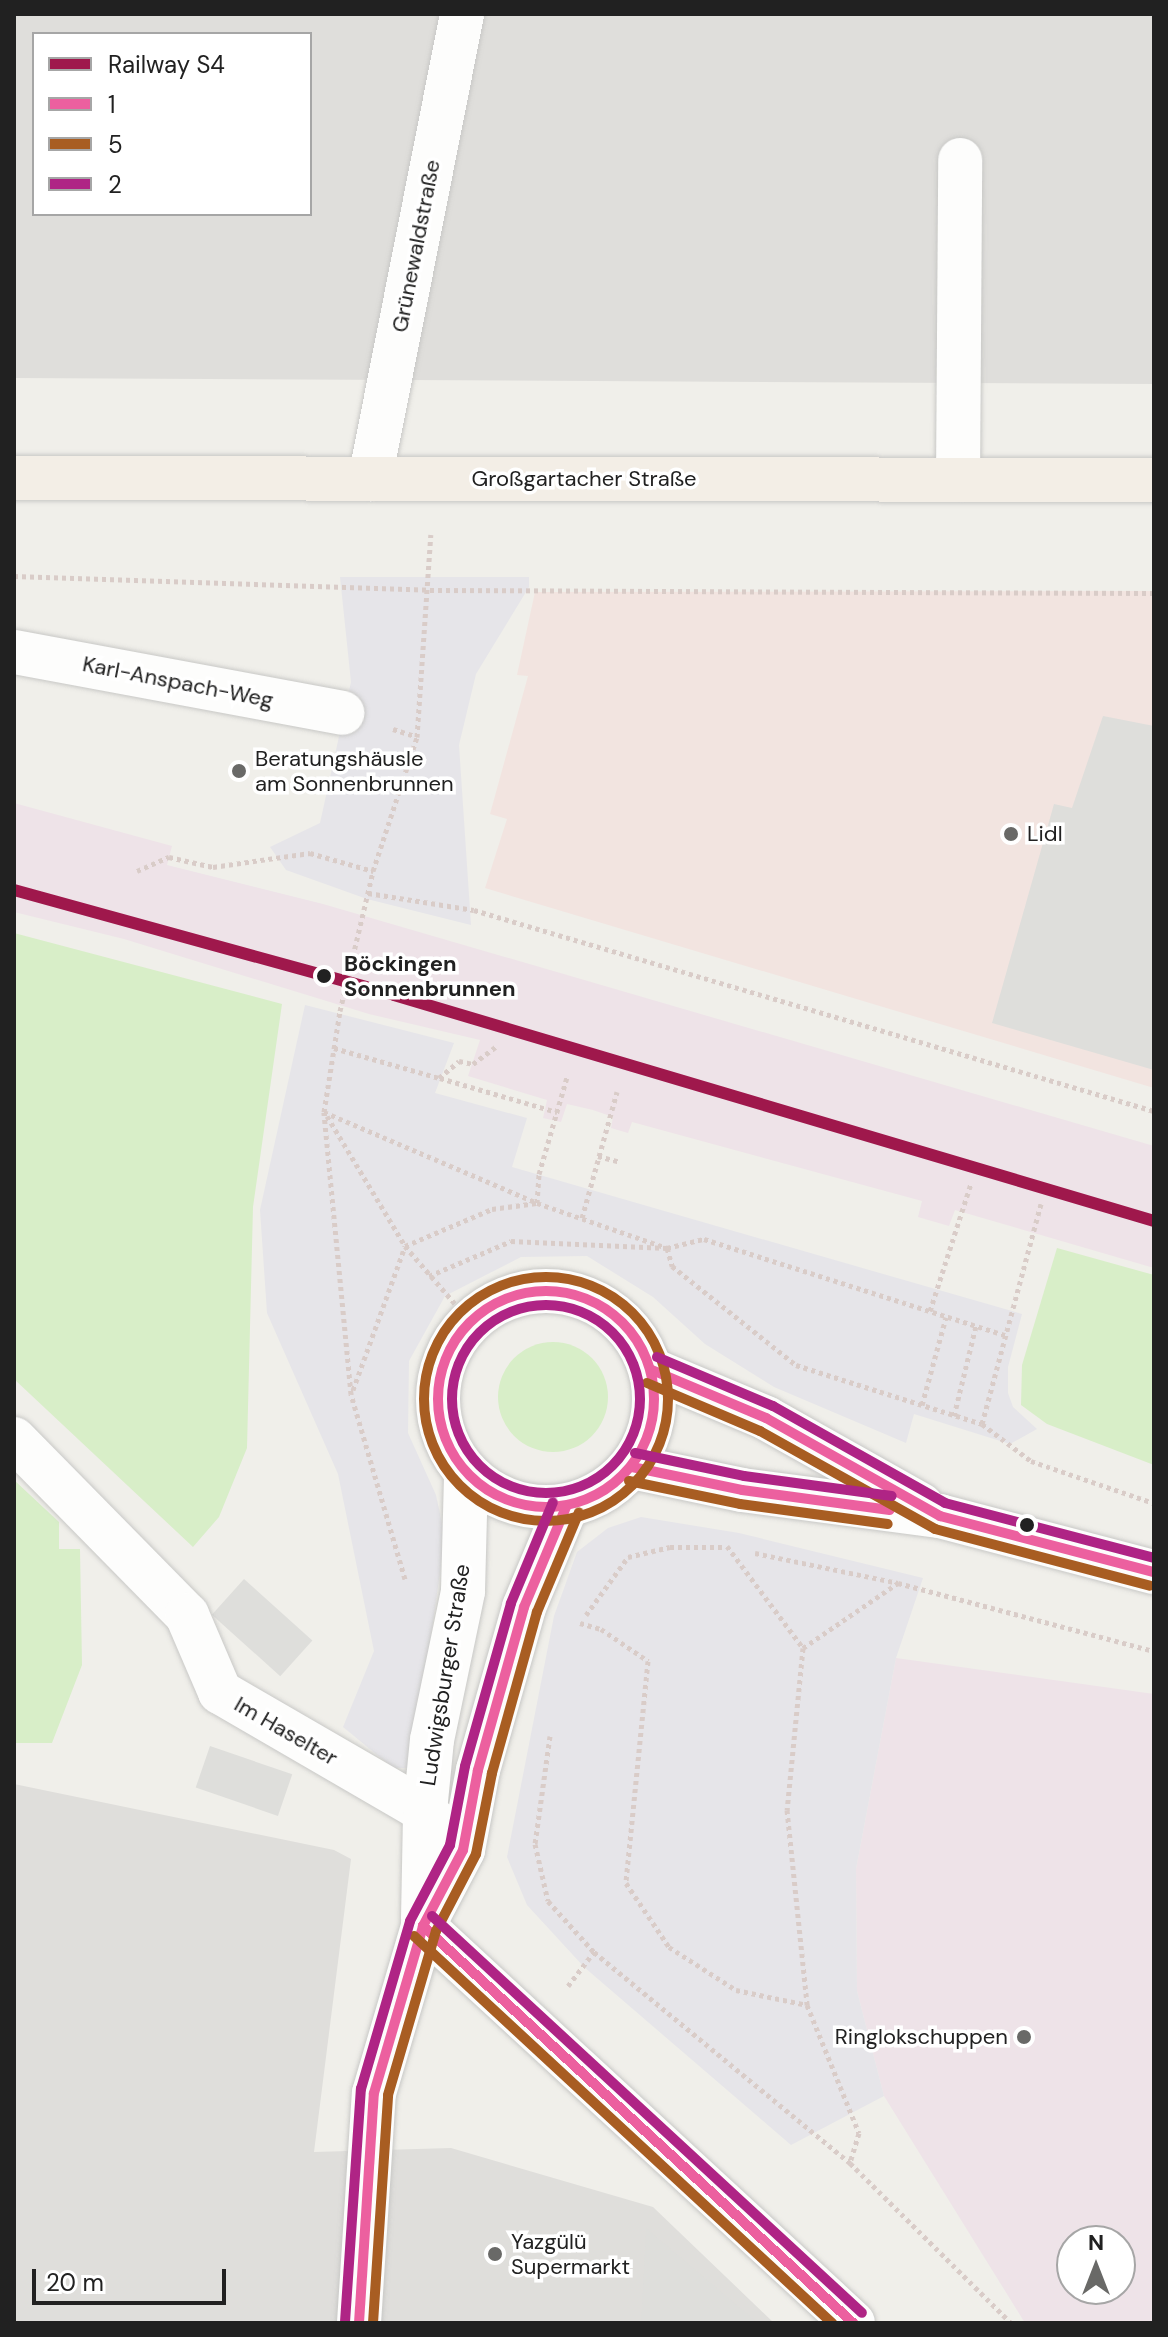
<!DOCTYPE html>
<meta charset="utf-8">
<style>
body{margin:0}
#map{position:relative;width:1168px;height:2337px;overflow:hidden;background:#f0efea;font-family:"DM Sans",sans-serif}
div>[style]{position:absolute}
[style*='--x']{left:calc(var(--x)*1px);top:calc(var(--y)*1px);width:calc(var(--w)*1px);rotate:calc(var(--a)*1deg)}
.residential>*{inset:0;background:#dfdedb}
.commercial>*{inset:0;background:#f2e4e0}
.industrial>*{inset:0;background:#eee3e8}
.grass>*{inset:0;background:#d8eec8}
.round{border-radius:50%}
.parking>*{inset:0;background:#dededb;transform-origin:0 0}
.plaza>*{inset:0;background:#e6e5e9}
.path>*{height:5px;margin-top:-2.5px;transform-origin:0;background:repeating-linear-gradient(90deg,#d9ccc8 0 4px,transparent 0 8px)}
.roads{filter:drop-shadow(0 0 2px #c8c8c6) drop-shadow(0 0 2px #c8c8c6)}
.minor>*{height:44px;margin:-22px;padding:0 22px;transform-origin:22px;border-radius:22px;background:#fdfdfc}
.minor>.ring{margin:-22px;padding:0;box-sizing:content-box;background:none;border:44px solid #fdfdfc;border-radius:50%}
.major>*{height:44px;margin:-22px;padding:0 22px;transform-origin:22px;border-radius:22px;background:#f3eee6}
.bus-1>*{height:10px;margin:-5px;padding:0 5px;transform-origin:5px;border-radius:5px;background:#ec609f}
.bus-1>.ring{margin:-5px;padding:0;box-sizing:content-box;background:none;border:10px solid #ec609f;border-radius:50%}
.bus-2>*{height:10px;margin:-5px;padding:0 5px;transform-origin:5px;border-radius:5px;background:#a85d22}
.bus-2>.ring{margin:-5px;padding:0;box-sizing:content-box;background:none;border:10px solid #a85d22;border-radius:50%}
.bus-3>*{height:10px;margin:-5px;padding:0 5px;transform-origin:5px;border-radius:5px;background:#af2485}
.bus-3>.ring{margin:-5px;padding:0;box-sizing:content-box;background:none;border:10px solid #af2485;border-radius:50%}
.rail-1>*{height:12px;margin:-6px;padding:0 6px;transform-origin:6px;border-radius:6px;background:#9f184c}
.dots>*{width:22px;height:22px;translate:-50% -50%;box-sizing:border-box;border:4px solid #fff;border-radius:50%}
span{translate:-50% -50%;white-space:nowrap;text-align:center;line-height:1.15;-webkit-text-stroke:7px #fff;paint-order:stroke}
.street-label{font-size:22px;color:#212121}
.poi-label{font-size:22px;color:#212121}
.left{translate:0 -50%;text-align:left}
.right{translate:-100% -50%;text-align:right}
.stop-label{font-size:22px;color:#212121;font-weight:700}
.frame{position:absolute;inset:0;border:16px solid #212121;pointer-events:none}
.legend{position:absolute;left:32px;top:32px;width:280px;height:184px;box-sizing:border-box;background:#fff;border:2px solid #a6a6a6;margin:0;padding:10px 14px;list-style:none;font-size:24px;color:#212121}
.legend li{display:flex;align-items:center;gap:16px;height:40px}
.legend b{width:40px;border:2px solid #a6a6a6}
.north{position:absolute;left:1056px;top:2225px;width:80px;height:80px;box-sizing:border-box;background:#fff;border:2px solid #a6a6a6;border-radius:50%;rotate:0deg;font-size:22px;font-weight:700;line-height:32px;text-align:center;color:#212121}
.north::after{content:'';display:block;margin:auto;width:28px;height:36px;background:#696967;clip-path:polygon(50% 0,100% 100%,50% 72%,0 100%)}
.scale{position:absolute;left:32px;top:2269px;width:194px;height:36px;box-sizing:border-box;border:4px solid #212121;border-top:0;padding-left:10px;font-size:24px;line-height:28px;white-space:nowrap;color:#212121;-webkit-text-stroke:6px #fff;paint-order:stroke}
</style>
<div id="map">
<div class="residential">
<div style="clip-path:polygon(evenodd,14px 14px,1154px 14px,1154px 384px,14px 378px,14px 14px,34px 34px,310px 34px,310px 214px,34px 214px,34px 34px)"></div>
<div style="clip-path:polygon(14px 1784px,334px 1850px,351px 1859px,314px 2152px,451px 2148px,653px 2207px,774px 2323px,14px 2323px)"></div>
</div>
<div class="commercial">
<div style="clip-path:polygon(1154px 591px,1154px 1088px,485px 888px,507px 819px,490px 814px,528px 676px,517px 675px,535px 592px)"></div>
</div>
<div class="industrial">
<div style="clip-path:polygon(14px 803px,172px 846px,167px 865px,323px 904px,1154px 1146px,1154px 1268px,955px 1210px,949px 1226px,918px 1217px,922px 1201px,632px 1122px,628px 1133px,611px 1128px,613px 1117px,593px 1110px,567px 1104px,561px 1122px,543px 1118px,547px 1100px,468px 1076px,480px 1040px,369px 1014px,124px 939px,14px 912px)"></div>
<div style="clip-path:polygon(evenodd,896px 1658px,1154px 1694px,1154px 2323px,1025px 2323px,884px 2096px,857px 1991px,856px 1869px,896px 1658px,1072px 2241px,1120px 2241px,1120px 2289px,1072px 2289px,1072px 2241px)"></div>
</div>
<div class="grass">
<div style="clip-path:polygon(14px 933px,282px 1004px,253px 1207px,247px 1448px,219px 1517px,193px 1547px,14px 1379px)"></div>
<div style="clip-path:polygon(1057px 1248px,1154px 1275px,1154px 1465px,1047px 1424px,1021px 1405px,1022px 1365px)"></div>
<div class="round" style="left:498px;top:1342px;width:110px;height:110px"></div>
<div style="clip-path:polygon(14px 1480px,59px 1522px,59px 1549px,80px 1549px,82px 1665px,52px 1743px,14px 1743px)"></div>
</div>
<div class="parking">
<div style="clip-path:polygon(1103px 716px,1154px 726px,1154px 1070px,992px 1023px,1054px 804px,1072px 808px)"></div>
<div style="left:244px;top:1579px;width:92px;height:48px;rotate:42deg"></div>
<div style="left:210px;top:1746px;width:87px;height:44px;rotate:19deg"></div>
<div style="clip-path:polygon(646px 2228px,758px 2323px,641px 2323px)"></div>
</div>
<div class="plaza">
<div style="clip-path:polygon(340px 577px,529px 577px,529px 587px,476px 674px,459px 745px,471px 925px,367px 899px,286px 870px,270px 847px,320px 823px,351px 682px)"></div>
<div style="clip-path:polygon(305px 1005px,454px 1043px,435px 1093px,527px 1118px,512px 1167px,1022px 1314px,1008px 1367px,1008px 1393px,1013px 1407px,1037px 1429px,1010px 1444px,914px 1414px,906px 1443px,774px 1387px,705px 1344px,653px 1297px,587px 1256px,521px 1257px,445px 1296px,409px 1361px,408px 1433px,436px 1495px,445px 1538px,412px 1768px,393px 1768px,343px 1727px,374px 1651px,338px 1474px,267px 1313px,260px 1210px)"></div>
<div style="clip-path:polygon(641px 1517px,739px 1533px,923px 1578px,896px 1658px,856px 1869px,857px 1991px,884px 2096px,791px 2145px,584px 1967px,527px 1905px,507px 1857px,554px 1616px,577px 1552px,608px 1528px)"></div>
</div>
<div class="path">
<div style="--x:14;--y:576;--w:416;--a:1.9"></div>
<div style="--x:430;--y:590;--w:724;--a:0.24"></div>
<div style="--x:393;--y:729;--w:25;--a:18"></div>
<div style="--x:137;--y:871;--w:35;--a:-24"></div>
<div style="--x:169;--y:857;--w:45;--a:12.8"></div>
<div style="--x:213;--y:867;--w:98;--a:-8.2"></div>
<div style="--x:310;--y:853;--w:66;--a:15.9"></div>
<div style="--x:368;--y:893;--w:107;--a:9.1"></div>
<div style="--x:474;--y:910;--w:709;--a:16.47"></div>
<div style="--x:334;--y:1048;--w:109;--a:15.9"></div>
<div style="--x:439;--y:1078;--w:26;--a:-40"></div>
<div style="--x:459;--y:1061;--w:14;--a:12"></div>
<div style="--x:473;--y:1064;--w:31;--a:-37"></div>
<div style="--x:440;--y:1078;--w:122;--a:16.2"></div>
<div style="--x:324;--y:1112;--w:232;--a:23.1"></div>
<div style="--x:537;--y:1203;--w:138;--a:19.1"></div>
<div style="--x:667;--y:1248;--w:19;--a:74"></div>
<div style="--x:672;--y:1266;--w:159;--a:38.6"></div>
<div style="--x:796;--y:1365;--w:195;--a:17.6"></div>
<div style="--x:982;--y:1424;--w:61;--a:37.1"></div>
<div style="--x:1031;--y:1461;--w:130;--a:18.9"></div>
<div style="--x:327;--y:1116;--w:152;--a:59"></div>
<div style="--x:405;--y:1246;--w:98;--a:49.1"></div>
<div style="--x:598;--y:1156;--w:23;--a:15"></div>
<div style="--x:582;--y:1218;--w:131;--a:-74.5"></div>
<div style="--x:429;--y:1276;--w:89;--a:-23.1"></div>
<div style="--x:511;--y:1241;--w:156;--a:2.6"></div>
<div style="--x:667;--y:1248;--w:38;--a:-14"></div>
<div style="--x:704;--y:1239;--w:316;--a:17.7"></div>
<div style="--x:930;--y:1311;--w:134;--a:-72.2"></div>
<div style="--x:353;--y:1390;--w:153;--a:-70.1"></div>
<div style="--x:405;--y:1246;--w:95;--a:-23"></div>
<div style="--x:492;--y:1209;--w:45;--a:-7.6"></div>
<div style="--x:537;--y:1203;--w:29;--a:-86"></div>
<div style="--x:539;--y:1174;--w:101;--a:-73.9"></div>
<div style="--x:922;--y:1405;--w:91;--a:-74.7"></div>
<div style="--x:954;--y:1416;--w:93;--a:-76.3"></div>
<div style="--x:982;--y:1424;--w:228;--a:-75"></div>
<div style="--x:727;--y:1546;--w:127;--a:53.3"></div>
<div style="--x:803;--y:1648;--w:163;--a:95.6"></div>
<div style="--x:787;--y:1810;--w:196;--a:84.1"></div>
<div style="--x:807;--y:2005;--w:138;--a:67.9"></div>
<div style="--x:859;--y:2133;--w:31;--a:107"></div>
<div style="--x:755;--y:1553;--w:146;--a:11.8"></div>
<div style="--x:898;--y:1583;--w:265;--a:14.9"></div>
<div style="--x:405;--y:1579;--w:193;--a:-106.3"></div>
<div style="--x:351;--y:1394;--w:283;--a:-95.5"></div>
<div style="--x:324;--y:1112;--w:102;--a:-81"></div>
<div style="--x:340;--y:1011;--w:144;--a:-76.7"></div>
<div style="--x:373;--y:871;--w:141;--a:-71.8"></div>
<div style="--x:417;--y:737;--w:203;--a:-86.1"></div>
<div style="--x:586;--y:1615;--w:72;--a:-54.1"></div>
<div style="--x:628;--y:1557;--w:43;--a:-13.4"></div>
<div style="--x:670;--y:1547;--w:52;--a:0"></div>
<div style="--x:580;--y:1623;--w:22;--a:16"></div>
<div style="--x:601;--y:1629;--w:57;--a:34.2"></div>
<div style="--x:648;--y:1661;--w:223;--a:95.7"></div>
<div style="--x:626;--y:1883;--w:77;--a:56.1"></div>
<div style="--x:669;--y:1947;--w:80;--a:32.7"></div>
<div style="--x:736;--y:1990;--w:73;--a:11.9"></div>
<div style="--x:803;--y:1648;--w:115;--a:-34.4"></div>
<div style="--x:550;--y:1736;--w:109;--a:97.9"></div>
<div style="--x:535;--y:1844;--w:58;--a:77.2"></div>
<div style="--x:548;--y:1901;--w:69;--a:48"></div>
<div style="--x:594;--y:1952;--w:332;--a:39.5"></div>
<div style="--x:850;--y:2163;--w:227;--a:44.8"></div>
<div style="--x:568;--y:1986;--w:43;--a:-52.6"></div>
</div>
<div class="roads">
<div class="minor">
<div style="--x:370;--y:479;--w:474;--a:-78.8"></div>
<div style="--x:958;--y:480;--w:320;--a:-89.6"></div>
<div style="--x:14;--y:652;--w:334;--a:10.5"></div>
<div class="ring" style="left:438px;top:1291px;width:172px;height:172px"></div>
<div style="--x:652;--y:1370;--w:124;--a:22.8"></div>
<div style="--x:766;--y:1418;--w:178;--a:29.3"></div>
<div style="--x:14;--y:1439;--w:247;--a:45.5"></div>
<div style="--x:187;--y:1615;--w:84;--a:66.8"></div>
<div style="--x:220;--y:1692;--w:237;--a:30.1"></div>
<div style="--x:425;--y:1811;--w:54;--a:45.7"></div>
<div style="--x:632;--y:1467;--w:112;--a:11.8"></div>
<div style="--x:742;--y:1490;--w:200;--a:7.5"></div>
<div style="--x:940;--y:1516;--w:221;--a:14.7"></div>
<div style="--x:423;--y:1919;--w:108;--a:-88.9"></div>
<div style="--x:425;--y:1811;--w:71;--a:-84.4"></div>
<div style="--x:432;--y:1740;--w:152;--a:-78.2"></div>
<div style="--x:463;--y:1591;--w:118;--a:-88.5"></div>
<div style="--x:423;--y:1926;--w:585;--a:42.71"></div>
<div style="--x:359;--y:2323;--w:230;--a:-86.3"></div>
<div style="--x:374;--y:2093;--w:174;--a:-73.6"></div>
<div style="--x:423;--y:1926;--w:86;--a:-62.2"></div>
<div style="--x:463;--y:1850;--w:81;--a:-79.4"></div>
<div style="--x:478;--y:1770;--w:169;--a:-74.2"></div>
<div style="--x:524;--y:1607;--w:108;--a:-67.2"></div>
</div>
<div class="major">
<div style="--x:14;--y:478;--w:1140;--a:0.1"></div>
</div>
</div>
<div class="bus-1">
<div class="ring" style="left:438px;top:1291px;width:206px;height:206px"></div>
<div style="--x:652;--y:1370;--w:124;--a:22.8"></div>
<div style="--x:766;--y:1418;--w:200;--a:29.4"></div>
<div style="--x:940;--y:1516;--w:221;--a:14.7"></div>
<div style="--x:632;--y:1467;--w:112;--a:11.8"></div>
<div style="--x:742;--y:1490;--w:149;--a:7.7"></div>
<div style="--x:423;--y:1926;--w:585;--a:42.71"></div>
<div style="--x:359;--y:2323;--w:230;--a:-86.3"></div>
<div style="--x:374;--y:2093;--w:174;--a:-73.6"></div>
<div style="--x:423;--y:1926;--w:86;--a:-62.2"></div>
<div style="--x:463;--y:1850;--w:81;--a:-79.4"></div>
<div style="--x:478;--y:1770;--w:169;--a:-74.2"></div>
<div style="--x:524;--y:1607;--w:108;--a:-67.2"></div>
</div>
<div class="bus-2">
<div class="ring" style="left:424px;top:1277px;width:234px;height:234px"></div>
<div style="--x:647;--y:1383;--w:123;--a:23"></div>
<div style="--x:760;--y:1431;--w:201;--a:29.2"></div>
<div style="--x:935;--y:1529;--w:222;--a:14.8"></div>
<div style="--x:629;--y:1481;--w:113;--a:11.7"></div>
<div style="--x:740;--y:1504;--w:149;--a:7.7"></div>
<div style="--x:414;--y:1936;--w:570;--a:42.79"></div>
<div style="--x:373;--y:2323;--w:228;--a:-86.2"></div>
<div style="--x:388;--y:2095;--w:171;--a:-73.7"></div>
<div style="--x:436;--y:1931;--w:87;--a:-62.5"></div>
<div style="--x:476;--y:1854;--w:83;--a:-78.8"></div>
<div style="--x:492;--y:1773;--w:167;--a:-74.4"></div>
<div style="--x:537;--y:1612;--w:108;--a:-67.2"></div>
</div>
<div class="bus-3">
<div class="ring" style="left:452px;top:1305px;width:178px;height:178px"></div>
<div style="--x:657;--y:1357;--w:126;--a:22.9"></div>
<div style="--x:773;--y:1406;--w:197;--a:29.4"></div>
<div style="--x:945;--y:1503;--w:216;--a:14.7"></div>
<div style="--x:635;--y:1453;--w:111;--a:11.9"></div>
<div style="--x:744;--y:1476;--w:149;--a:7.7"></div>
<div style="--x:432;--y:1916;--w:585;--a:42.71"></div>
<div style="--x:345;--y:2322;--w:234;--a:-86.1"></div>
<div style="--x:361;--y:2089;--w:175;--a:-73.7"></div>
<div style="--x:410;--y:1921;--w:86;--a:-62.2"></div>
<div style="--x:450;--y:1845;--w:80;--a:-79.2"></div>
<div style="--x:465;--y:1766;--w:169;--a:-74.2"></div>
<div style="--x:511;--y:1603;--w:109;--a:-67.4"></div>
</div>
<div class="rail-1">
<div style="--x:14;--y:890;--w:394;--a:15.4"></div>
<div style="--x:394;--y:995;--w:793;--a:16.56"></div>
</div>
<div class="dots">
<div style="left:239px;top:771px;background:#696967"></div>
<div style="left:1011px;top:834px;background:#696967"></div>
<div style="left:324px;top:976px;background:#212121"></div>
<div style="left:1027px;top:1525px;background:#212121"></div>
<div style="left:1024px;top:2037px;background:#696967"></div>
<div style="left:495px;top:2254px;background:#696967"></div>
</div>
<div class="street-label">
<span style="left:416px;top:246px;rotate:-79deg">Grünewaldstraße</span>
<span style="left:584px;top:479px">Großgartacher Straße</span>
<span style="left:178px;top:682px;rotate:11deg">Karl-Anspach-Weg</span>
<span style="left:445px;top:1675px;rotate:-81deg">Ludwigsburger Straße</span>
<span style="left:286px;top:1731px;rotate:30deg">Im Haselter</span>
</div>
<div class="poi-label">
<span class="left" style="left:255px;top:771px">Beratungshäusle<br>am Sonnenbrunnen</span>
<span class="left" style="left:1027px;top:834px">Lidl</span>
<span class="right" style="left:1008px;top:2037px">Ringlokschuppen</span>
<span class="left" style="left:511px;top:2254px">Yazgülü<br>Supermarkt</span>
</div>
<div class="stop-label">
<span class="left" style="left:344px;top:976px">Böckingen<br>Sonnenbrunnen</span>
</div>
<div class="frame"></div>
<ul class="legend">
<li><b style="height:10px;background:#9f184c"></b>Railway S4</li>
<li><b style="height:10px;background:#ec609f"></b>1</li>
<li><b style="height:10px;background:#a85d22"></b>5</li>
<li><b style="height:10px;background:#af2485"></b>2</li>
</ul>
<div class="north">N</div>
<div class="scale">20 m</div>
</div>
